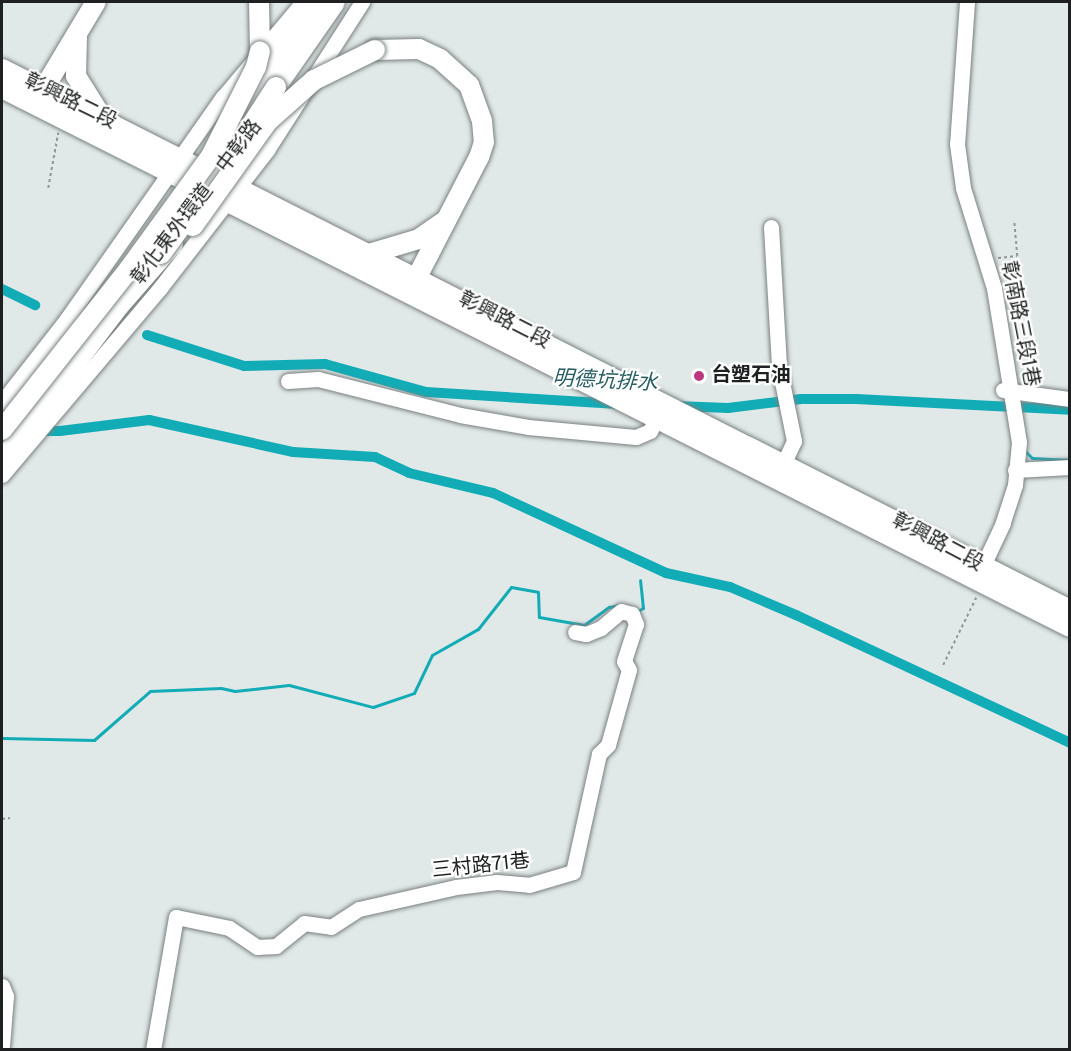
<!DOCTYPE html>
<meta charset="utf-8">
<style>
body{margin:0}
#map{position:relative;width:1071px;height:1051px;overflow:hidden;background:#e1e8e8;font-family:Overpass,"Noto Sans TC",sans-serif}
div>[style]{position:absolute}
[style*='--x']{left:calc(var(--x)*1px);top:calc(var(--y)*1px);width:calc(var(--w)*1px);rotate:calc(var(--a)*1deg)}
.stream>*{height:3px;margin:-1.5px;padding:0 1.5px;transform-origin:1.5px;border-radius:1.5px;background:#12acb6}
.canal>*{height:10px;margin:-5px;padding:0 5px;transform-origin:5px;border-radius:5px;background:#12acb6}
.path>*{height:1.5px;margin-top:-0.75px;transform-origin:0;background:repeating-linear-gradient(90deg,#919696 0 3px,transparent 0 6px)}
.roads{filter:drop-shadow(0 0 2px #7a8081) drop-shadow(0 0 2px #7a8081)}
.minor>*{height:15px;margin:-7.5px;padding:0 7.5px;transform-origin:7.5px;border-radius:7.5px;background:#fff}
.major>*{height:20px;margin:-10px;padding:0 10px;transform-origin:10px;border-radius:10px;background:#fff}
.bridges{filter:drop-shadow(0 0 2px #7a8081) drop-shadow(0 0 2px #7a8081)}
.major-bridge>*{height:20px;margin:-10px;padding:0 10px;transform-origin:10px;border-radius:10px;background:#fff}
.dots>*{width:16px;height:16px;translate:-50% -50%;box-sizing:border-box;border:3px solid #fff;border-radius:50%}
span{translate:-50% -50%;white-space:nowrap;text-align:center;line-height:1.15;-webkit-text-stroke:4.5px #fff;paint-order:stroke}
.street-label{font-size:20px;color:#1e2021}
.poi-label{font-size:20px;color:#1e2021;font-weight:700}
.left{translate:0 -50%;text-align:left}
.water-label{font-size:21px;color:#295f63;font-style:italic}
.frame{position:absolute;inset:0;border:3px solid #1e2021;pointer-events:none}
</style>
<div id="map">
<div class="stream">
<div style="--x:1024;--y:450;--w:11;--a:45"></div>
<div style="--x:1032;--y:458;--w:38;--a:3"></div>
<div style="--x:636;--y:612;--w:8;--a:-30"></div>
<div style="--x:643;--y:608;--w:28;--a:-96"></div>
<div style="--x:2;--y:738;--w:92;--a:1.2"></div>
<div style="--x:94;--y:740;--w:74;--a:-41.2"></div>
<div style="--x:150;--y:691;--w:71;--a:-2.4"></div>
<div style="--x:221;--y:688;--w:14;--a:12"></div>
<div style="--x:235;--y:691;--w:54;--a:-6.3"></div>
<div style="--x:289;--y:685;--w:87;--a:14.7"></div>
<div style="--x:373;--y:707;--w:43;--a:-18.9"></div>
<div style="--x:414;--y:693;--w:42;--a:-64.7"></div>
<div style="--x:432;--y:655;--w:53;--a:-29.5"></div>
<div style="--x:478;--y:629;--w:53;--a:-51.8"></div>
<div style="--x:511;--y:587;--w:27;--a:10"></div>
<div style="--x:538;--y:592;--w:25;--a:88"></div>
<div style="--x:539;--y:617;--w:46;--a:10.1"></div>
<div style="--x:584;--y:625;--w:31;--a:-36"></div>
<div style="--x:609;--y:607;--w:11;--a:-10"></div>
</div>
<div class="canal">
<div style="--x:2;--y:289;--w:37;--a:26"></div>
<div style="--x:147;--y:335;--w:102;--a:17.7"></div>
<div style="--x:244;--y:366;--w:81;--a:-1.4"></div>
<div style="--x:325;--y:364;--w:105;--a:15.5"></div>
<div style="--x:426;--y:392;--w:192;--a:3.6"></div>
<div style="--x:675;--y:406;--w:53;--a:2.2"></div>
<div style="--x:728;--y:408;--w:74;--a:-7"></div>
<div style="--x:801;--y:399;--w:55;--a:0"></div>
<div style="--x:856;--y:399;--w:214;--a:2.9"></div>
<div style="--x:35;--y:431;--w:25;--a:0"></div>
<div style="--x:60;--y:431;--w:90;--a:-7"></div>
<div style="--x:149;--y:420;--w:148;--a:12.5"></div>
<div style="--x:293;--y:452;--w:82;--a:3.5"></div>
<div style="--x:375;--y:457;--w:38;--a:25"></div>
<div style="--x:409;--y:473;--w:86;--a:13.4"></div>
<div style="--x:493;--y:493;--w:191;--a:24.8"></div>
<div style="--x:666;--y:573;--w:66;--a:12.3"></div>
<div style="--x:730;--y:587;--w:72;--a:23"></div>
<div style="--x:796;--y:615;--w:302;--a:25"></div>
</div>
<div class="path">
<div style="--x:48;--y:188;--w:56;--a:-79.7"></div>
<div style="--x:998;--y:258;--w:19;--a:-6"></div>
<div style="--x:1017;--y:256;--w:34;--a:-95"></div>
<div style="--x:943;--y:665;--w:75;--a:-63.8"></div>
<div style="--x:2;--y:819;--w:8;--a:-7"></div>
</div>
<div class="roads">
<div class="minor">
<div style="--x:967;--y:2;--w:142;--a:94"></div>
<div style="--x:957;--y:144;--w:44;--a:82.2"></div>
<div style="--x:963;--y:188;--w:105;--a:72.8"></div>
<div style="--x:994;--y:288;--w:156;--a:80.8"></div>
<div style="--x:1019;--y:442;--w:43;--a:95.3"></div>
<div style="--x:1015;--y:485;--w:40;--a:108"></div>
<div style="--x:1003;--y:523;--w:56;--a:115.2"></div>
<div style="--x:771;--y:227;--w:140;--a:86.7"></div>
<div style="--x:779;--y:367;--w:76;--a:78.5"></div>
<div style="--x:794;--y:441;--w:23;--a:115"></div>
<div style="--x:288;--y:381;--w:30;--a:-4"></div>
<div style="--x:318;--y:379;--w:146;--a:14.2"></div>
<div style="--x:460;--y:415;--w:69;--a:10"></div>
<div style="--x:528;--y:427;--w:108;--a:5.3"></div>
<div style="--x:636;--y:437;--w:15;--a:-23"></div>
<div style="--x:650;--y:431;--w:22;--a:-63"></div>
<div style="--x:1003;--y:390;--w:68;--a:7.7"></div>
<div style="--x:2;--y:402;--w:104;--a:-52"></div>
<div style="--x:66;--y:320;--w:273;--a:-54.9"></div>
<div style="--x:223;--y:97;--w:124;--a:-49.9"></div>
<div style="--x:1015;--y:470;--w:55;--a:-3.1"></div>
<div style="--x:2;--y:475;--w:245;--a:-49.8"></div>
<div style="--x:160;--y:288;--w:175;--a:-52.2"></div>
<div style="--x:267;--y:150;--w:176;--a:-57.3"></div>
<div style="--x:2;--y:986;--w:11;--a:68"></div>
<div style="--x:6;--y:996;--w:50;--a:94.6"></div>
<div style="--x:153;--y:1050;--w:135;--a:-80.2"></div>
<div style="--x:176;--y:917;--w:54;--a:11.7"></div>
<div style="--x:229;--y:928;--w:34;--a:34"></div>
<div style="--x:257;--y:947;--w:19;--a:-3"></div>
<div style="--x:276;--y:946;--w:36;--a:-39"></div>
<div style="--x:304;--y:923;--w:27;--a:8"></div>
<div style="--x:331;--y:927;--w:33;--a:-33"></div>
<div style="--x:359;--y:909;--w:99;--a:-12.8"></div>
<div style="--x:456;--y:887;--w:41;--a:-7"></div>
<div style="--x:497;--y:882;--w:32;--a:5"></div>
<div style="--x:529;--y:885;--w:46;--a:-16.5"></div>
<div style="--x:573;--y:872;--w:121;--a:-77.6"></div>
<div style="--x:599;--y:754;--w:13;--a:-45"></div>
<div style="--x:608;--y:745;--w:78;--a:-74.4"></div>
<div style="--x:629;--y:670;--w:10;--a:-119"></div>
<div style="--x:624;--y:661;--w:39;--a:-72"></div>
<div style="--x:636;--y:624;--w:11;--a:-112"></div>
<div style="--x:632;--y:614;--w:11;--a:-165"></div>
<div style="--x:621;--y:611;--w:26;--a:140"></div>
<div style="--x:601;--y:628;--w:16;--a:158"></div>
<div style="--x:586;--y:634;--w:11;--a:-170"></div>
</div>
<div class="major">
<div style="--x:259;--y:2;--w:49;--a:88.8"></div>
<div style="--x:77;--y:36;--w:40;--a:91.4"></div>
<div style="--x:76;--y:76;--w:44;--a:58.1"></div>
<div style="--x:375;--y:50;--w:44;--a:-1.3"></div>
<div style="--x:419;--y:49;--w:23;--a:25"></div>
<div style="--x:440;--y:59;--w:39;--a:42"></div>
<div style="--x:469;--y:85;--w:38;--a:70"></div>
<div style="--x:482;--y:121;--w:21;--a:85"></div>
<div style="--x:484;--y:142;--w:16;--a:108"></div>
<div style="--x:479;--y:157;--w:148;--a:117.3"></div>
<div style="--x:2;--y:69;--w:1197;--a:26.86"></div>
<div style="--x:276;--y:87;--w:103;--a:-55.2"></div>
<div style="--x:2;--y:88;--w:1196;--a:26.78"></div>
<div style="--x:37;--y:100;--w:114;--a:-59"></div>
<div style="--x:236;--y:120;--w:144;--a:-55.2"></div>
<div style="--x:372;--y:253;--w:49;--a:-16.6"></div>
<div style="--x:419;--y:239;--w:29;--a:-35"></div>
<div style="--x:2;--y:460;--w:193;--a:-52.8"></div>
<div style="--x:119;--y:306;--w:82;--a:-48.9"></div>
</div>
</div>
<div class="bridges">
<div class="major-bridge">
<div style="--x:249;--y:129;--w:50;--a:-57.3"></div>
<div style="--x:193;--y:226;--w:129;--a:-54.5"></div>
<div style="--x:268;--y:121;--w:62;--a:-41.7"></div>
<div style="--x:314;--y:80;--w:68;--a:-26.2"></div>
<div style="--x:161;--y:254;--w:58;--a:-54.1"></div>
<div style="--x:2;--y:430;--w:205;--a:-51.7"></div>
<div style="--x:129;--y:269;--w:140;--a:-54"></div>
<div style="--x:211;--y:156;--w:100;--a:-63.2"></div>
<div style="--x:256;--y:67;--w:16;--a:-76"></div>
</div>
</div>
<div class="dots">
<div style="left:699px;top:376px;background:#bc387e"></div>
</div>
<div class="street-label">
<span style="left:70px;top:102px;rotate:26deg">彰興路二段</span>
<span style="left:240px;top:147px;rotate:-53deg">中彰路</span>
<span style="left:173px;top:235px;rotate:-53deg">彰化東外環道</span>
<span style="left:504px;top:321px;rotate:27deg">彰興路二段</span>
<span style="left:1019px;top:324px;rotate:79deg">彰南路三段1巷</span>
<span style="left:937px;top:543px;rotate:28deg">彰興路二段</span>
<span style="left:481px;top:867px;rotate:-6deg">三村路71巷</span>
</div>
<div class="poi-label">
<span class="left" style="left:711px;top:376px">台塑石油</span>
</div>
<div class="water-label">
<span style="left:605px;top:382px;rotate:3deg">明德坑排水</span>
</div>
<div class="frame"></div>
</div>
